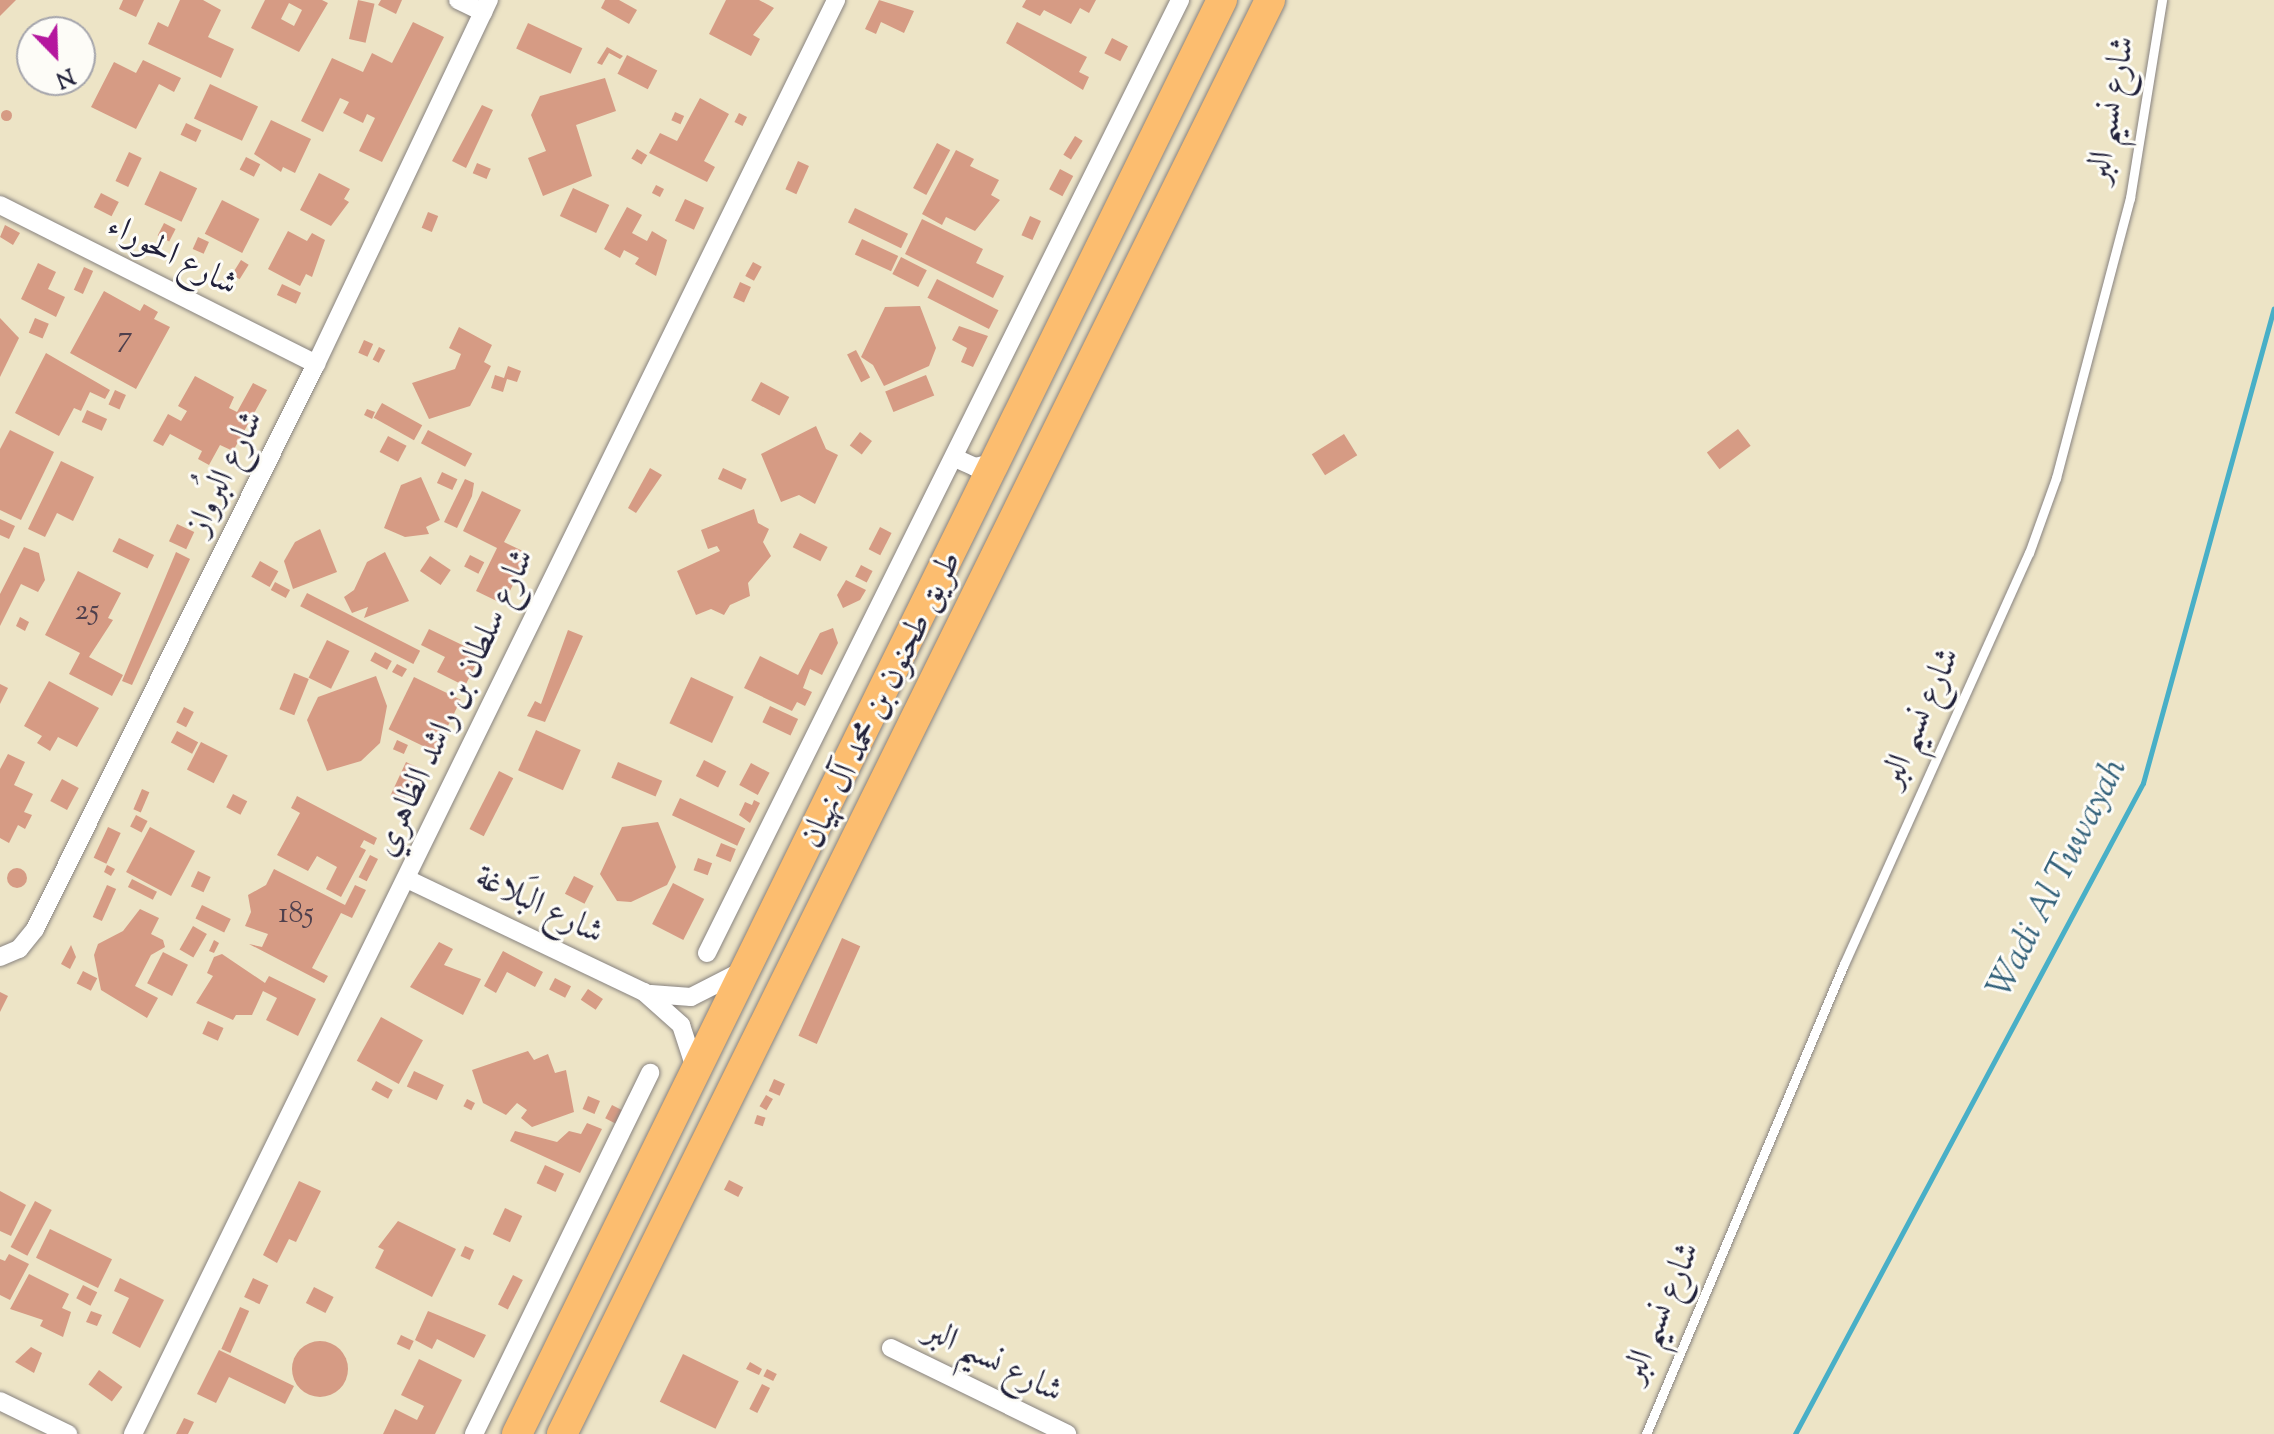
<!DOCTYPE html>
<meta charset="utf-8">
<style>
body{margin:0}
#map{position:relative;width:2274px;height:1434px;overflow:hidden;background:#ede4c6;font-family:"Sorts Mill Goudy",Amiri,serif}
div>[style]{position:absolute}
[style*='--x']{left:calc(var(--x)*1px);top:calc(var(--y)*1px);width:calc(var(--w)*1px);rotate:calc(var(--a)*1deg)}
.stream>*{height:5px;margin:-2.5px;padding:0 2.5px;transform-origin:2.5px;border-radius:2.5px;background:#48afc7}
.building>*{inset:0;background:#d69b84;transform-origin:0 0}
.round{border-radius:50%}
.roads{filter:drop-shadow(0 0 2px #888380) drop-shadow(0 0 2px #888380)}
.service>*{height:9px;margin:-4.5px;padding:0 4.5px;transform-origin:4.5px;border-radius:4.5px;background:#fff}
.minor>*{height:18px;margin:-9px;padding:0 9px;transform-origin:9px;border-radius:9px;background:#fff}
.primary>*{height:30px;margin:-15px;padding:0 15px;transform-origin:15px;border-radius:15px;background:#fcbd6f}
span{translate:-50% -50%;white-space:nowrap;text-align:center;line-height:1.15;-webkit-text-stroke:6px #fdfcf7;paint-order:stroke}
.number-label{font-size:30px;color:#4f404d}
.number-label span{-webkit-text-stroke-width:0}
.street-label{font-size:34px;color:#22223b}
.water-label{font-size:36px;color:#33617a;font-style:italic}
.north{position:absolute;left:16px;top:16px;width:80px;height:80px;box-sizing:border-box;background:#fdfcf7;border:2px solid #a5a5ac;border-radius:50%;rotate:157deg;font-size:22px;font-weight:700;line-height:32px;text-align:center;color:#22223b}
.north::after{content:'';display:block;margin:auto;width:28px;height:36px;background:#b5179e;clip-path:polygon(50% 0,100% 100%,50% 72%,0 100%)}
</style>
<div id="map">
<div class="stream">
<div style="--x:1795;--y:1434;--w:738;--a:-61.87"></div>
<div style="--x:2143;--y:783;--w:492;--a:-74.6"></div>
</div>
<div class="building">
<div style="clip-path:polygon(0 0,16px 0,0 16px)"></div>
<div style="clip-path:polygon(123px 0,144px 0,136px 17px,119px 9px)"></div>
<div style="clip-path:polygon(180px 0,203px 0,221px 10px,208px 37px,234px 49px,221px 78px,148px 44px,158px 22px,168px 27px)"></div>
<div style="clip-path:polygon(evenodd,265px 0,322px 0,328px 3px,299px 52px,251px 28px,265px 0,289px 3px,302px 10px,294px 26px,281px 19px,289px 3px)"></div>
<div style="left:358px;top:0;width:17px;height:40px;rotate:13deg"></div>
<div style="clip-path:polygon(381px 0,402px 0,396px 14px,378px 5px)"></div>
<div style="clip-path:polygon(605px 0,619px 0,637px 10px,629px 24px,601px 8px)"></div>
<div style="clip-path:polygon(726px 0,759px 0,774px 8px,753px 35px,760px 39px,751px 56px,709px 34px)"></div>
<div style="clip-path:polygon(879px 0,914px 11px,904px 33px,881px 22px,876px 34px,865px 29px)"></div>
<div style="clip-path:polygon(1026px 0,1096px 0,1089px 13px,1080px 8px,1071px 24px,1044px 10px,1040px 16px,1022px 7px)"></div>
<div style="clip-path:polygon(413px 22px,444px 37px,382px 162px,359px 151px,375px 118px,367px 114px,363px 123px,343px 113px,349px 102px,340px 98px,323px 132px,301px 121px,332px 58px,363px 72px,372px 53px,392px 63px)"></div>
<div style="clip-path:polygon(1017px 22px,1087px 57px,1079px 72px,1089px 77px,1083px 90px,1006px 43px)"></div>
<div style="left:528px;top:23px;width:60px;height:28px;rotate:25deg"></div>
<div style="left:1112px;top:38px;width:18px;height:17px;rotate:27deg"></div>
<div style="clip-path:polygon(607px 47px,623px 56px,620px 59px,609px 53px,602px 65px,597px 63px)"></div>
<div style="left:627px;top:55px;width:34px;height:21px;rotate:27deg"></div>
<div style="clip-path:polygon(143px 60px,181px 78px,174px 92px,159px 84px,136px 129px,91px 107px,114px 62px,136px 73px)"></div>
<div style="clip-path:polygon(605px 78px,616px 111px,576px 125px,592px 176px,543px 196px,528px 158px,546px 151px,531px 115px,540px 96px)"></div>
<div style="left:210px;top:84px;width:53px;height:38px;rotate:25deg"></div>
<div style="clip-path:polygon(700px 98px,729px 114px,704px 161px,715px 167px,707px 182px,649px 153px,660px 133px,677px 141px)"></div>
<div style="clip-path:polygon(482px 105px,493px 110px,466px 168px,452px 161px)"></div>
<div class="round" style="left:0.5px;top:109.5px;width:11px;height:11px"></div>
<div style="left:675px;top:112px;width:10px;height:9px;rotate:24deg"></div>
<div style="left:739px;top:113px;width:9px;height:10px;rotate:27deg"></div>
<div style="clip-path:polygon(271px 120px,311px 139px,295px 173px,283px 167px,281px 172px,254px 154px)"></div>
<div style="left:186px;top:123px;width:17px;height:13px;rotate:25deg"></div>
<div style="left:1075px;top:136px;width:9px;height:22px;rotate:32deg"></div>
<div style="left:937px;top:143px;width:15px;height:51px;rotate:28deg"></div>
<div style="left:637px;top:149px;width:12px;height:11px;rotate:31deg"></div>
<div style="clip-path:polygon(956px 150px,974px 159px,970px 166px,999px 180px,991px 195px,1000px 200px,975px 231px,946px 217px,942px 225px,922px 214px)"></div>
<div style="left:129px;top:152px;width:14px;height:32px;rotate:25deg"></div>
<div style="left:246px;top:157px;width:16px;height:14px;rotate:27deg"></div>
<div style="left:798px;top:161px;width:12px;height:31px;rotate:24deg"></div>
<div style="left:477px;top:163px;width:15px;height:11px;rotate:23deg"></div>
<div style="left:1060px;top:169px;width:15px;height:23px;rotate:28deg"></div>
<div style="left:160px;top:171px;width:41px;height:37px;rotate:25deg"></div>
<div style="clip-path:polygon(319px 173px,350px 189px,344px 199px,349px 202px,331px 226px,300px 210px)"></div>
<div style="left:656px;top:185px;width:9px;height:9px;rotate:27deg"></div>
<div style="left:573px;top:188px;width:40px;height:31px;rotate:25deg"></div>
<div style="left:101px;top:193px;width:20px;height:16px;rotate:27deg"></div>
<div style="left:685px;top:199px;width:21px;height:24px;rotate:25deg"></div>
<div style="left:222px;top:200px;width:42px;height:38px;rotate:27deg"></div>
<div style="clip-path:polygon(627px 207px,642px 215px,632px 233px,647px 241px,652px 231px,667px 240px,656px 276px,635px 264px,639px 258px,624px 250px,620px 258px,604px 249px)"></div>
<div style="left:855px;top:208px;width:59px;height:16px;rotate:26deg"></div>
<div style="left:428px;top:212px;width:11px;height:17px;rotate:22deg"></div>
<div style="left:1030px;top:216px;width:12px;height:21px;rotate:24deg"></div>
<div style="clip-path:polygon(922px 219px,983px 249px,976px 263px,1004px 276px,993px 298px,905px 254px)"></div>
<div style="left:164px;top:223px;width:13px;height:14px;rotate:27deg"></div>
<div style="clip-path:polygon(5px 225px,20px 233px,13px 245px,0 237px)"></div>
<div style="clip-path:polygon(288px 231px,307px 241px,312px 233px,325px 240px,312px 277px,306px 274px,300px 286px,268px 269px)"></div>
<div style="left:198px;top:237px;width:12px;height:13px;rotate:24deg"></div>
<div style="left:862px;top:239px;width:40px;height:17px;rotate:25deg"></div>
<div style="left:901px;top:257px;width:29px;height:19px;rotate:27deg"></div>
<div style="left:241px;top:260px;width:9px;height:17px;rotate:32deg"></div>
<div style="left:753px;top:262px;width:10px;height:16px;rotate:29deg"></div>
<div style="clip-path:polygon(38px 263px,56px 272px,48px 289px,65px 297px,56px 317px,21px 299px)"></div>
<div style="left:84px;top:267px;width:10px;height:25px;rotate:24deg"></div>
<div style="left:937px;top:279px;width:69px;height:21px;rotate:27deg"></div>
<div style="left:740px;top:282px;width:12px;height:17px;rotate:24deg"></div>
<div style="left:282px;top:284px;width:21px;height:12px;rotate:25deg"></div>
<div style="clip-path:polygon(104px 291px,140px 311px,144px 304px,158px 312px,154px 319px,170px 327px,136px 389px,70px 353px)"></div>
<div style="clip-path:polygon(920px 306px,936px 348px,929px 366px,884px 386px,873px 365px,861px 357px,885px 307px)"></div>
<div style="clip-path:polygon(0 318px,19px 338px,0 377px)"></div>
<div style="left:35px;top:318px;width:15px;height:16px;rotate:23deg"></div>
<div style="clip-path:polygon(959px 326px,988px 336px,973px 367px,961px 362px,967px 348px,952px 340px)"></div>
<div style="clip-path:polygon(459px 327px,492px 345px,484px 362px,491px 366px,470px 406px,429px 419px,412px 383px,455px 369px,461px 354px,449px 348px)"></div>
<div style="left:364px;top:340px;width:10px;height:14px;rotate:24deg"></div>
<div style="left:379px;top:347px;width:7px;height:14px;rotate:27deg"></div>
<div style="left:856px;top:350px;width:31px;height:10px;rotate:63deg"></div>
<div style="clip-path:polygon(46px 353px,110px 390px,105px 399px,90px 392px,81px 411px,74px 408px,59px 436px,15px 413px)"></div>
<div style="clip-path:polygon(508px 366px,521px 371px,517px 382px,507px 379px,503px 392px,491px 388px,495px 375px,504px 378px)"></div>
<div style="left:926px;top:375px;width:22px;height:44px;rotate:68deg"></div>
<div style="clip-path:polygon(195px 376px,234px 397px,229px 408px,237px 412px,253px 383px,267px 390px,233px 451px,220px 445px,209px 465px,198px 459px,202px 451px,170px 434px,163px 446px,153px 441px,168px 414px,181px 421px,187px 411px,178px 406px)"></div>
<div style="left:761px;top:382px;width:32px;height:21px;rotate:28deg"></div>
<div style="left:115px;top:390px;width:12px;height:16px;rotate:24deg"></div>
<div style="left:382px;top:403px;width:46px;height:17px;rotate:29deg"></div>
<div style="clip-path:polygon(367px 409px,375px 412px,372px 419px,364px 415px)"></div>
<div style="left:87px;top:410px;width:22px;height:13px;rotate:24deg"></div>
<div style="clip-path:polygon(816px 426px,826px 449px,838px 455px,815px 504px,799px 495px,781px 502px,761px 454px)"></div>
<div style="left:1738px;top:429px;width:21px;height:39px;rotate:53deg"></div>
<div style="clip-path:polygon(10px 430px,54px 452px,21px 520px,0 510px,0 449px)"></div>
<div style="left:428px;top:430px;width:50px;height:15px;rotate:28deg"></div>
<div style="left:860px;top:432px;width:15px;height:17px;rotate:37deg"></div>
<div style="left:1344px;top:434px;width:25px;height:38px;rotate:58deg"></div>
<div style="left:388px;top:436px;width:21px;height:18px;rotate:28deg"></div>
<div style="clip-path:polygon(61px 461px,94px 477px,73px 521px,57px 513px,45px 537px,28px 529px)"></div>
<div style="clip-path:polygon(650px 468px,662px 475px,636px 513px,628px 508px)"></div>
<div style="left:723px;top:468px;width:26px;height:12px;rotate:25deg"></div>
<div style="left:442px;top:472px;width:17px;height:12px;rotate:25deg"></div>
<div style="clip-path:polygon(421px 477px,440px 520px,426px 527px,429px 534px,405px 537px,384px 528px,401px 485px)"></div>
<div style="clip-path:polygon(465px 479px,474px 483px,472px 496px,457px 528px,444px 522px)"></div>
<div style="clip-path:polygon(482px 491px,521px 510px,504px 542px,529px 554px,503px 604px,476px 591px,497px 548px,463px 531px)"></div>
<div style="clip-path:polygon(754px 509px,758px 523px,769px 529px,763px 542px,771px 556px,748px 583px,750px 596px,730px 605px,724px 615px,711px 609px,696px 615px,677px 571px,720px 551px,717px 546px,708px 549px,701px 530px)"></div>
<div style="clip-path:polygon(0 519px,15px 526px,9px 539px,0 535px)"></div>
<div style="left:177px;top:524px;width:19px;height:19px;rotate:25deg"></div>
<div style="left:880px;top:527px;width:13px;height:25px;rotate:27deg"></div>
<div style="clip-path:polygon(320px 529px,337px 572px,293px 589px,284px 561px,295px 542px)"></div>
<div style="left:800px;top:533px;width:31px;height:16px;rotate:27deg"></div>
<div style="left:119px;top:538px;width:39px;height:15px;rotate:26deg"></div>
<div style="clip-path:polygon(24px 547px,39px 553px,45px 580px,38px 592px,21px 584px,0 626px,0 594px)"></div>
<div style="clip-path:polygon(176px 552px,190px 559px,132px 685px,122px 681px)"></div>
<div style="clip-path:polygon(385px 552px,409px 601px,364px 618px,368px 607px,352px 613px,344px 597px,354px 590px,367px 562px)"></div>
<div style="left:470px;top:555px;width:16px;height:13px;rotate:27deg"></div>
<div style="left:430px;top:556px;width:25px;height:18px;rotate:34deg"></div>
<div style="left:260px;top:561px;width:21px;height:18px;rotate:29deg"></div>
<div style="left:861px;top:565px;width:13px;height:13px;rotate:27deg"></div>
<div style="clip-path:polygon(78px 571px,121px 593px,108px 618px,113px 620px,89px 657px,123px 675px,112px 696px,69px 674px,80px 653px,45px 635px)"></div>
<div style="clip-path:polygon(846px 580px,866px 590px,860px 600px,843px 608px,837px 595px)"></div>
<div style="left:275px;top:582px;width:17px;height:9px;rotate:28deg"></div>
<div style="left:307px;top:593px;width:127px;height:15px;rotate:27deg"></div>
<div style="clip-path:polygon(20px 617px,29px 622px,25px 631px,16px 626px)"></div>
<div style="clip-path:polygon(833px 628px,838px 643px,822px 675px,810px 669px,803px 688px,812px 692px,805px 706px,797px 702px,792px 711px,744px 688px,760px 656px,798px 675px,820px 633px)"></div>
<div style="clip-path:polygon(429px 629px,481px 654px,465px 686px,437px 672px,445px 657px,421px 645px)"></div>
<div style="clip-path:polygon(568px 630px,583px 636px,545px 722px,527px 716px,535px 701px,541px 704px)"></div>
<div style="left:327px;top:640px;width:25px;height:42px;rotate:26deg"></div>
<div style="left:375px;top:652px;width:19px;height:10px;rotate:28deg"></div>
<div style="clip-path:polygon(397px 664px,407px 669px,402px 677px,392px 672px)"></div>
<div style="left:294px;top:673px;width:16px;height:39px;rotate:22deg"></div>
<div style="clip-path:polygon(376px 676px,387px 706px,380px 743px,361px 761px,327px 771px,307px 720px,318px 697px)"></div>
<div style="left:414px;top:677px;width:52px;height:58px;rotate:26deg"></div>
<div style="left:691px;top:677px;width:47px;height:51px;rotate:25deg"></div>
<div style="clip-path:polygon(49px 681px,99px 708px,77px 747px,58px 737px,50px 751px,37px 743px,42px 736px,24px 726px)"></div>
<div style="clip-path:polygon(0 684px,8px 688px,0 704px)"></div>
<div style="left:770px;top:706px;width:31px;height:18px;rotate:25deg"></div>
<div style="left:184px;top:707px;width:11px;height:17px;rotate:27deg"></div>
<div style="left:536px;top:730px;width:49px;height:44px;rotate:24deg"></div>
<div style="left:177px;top:731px;width:24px;height:13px;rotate:28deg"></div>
<div style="left:397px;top:740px;width:12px;height:10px;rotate:24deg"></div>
<div style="left:201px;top:742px;width:30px;height:31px;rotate:27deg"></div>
<div style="clip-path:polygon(8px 754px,25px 762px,14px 785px,33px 794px,24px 812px,32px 815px,25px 829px,18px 825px,9px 843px,0 838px,0 769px)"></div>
<div style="left:704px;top:760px;width:25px;height:18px;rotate:27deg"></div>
<div style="left:406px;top:762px;width:14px;height:38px;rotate:25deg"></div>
<div style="left:618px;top:762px;width:48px;height:17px;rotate:23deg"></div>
<div style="left:751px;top:763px;width:21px;height:25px;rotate:28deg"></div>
<div style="left:499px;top:771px;width:16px;height:65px;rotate:27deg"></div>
<div style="left:62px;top:779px;width:19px;height:25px;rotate:28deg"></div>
<div style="left:142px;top:789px;width:8px;height:22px;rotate:23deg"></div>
<div style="left:233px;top:794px;width:16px;height:15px;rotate:27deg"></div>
<div style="clip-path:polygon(297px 796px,377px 838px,374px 845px,364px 840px,360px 847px,366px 850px,341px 897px,326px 889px,337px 867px,317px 856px,308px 871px,277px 855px,300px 813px,291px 808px)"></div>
<div style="left:680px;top:798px;width:72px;height:19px;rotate:25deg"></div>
<div style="clip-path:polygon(754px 800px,760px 803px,750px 823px,739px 815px,745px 802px,752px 805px)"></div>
<div style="left:136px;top:815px;width:13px;height:13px;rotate:27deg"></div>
<div style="clip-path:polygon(658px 822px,676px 867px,667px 885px,631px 902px,617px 901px,600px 874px,622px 827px)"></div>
<div style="left:108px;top:827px;width:14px;height:34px;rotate:25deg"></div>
<div style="left:150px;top:827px;width:51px;height:51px;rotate:28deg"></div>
<div style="left:721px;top:843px;width:16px;height:14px;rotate:22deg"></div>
<div style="left:370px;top:855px;width:9px;height:25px;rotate:27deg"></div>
<div style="left:698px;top:858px;width:15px;height:13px;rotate:20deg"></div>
<div style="clip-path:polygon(107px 865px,115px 869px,111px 876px,104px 872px)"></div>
<div class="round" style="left:7px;top:868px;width:20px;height:20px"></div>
<div style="clip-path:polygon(274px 869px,345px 905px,355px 885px,366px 890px,352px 918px,341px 913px,312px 968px,328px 976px,324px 983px,249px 944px,262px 947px,268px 934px,245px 926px,251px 912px,248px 895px,266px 885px)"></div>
<div style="left:198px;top:871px;width:14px;height:17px;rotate:25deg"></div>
<div style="left:574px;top:876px;width:22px;height:20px;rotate:27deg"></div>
<div style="left:132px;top:879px;width:28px;height:9px;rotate:27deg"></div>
<div style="left:673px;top:883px;width:35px;height:46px;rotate:27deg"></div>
<div style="left:107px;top:885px;width:10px;height:35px;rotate:24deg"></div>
<div style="left:202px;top:905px;width:32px;height:15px;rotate:26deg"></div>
<div style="clip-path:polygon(140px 909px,159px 918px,151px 934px,163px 940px,165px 947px,151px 955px,135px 986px,158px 998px,147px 1018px,101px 990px,94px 955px,98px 944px,123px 931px)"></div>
<div style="left:193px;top:926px;width:16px;height:27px;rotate:30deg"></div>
<div style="left:842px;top:938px;width:20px;height:107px;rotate:24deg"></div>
<div style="clip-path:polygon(214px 940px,219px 943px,214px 953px,209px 951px)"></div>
<div style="clip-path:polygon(439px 942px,453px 949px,444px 965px,481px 979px,463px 1015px,410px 987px)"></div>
<div style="clip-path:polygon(71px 945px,76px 957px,70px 969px,61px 964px)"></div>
<div style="clip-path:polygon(503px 951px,543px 972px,535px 987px,507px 972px,496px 993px,484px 986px)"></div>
<div style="left:163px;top:952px;width:28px;height:35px;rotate:27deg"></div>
<div style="clip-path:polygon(222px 954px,265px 983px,269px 976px,316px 999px,298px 1036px,266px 1020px,277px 998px,263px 991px,252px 1015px,236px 1015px,233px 1020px,196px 1003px,213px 976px,207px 973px,214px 957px)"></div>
<div style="left:83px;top:971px;width:16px;height:14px;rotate:27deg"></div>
<div style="left:555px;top:978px;width:18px;height:13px;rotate:27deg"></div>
<div style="left:588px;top:989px;width:18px;height:13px;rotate:34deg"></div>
<div style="clip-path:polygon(0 992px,8px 996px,0 1012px)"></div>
<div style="left:381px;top:1017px;width:48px;height:50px;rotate:29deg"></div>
<div style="left:208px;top:1021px;width:17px;height:14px;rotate:24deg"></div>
<div style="clip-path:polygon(528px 1051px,534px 1060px,548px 1054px,555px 1073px,566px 1070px,574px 1112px,532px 1127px,521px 1118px,527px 1110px,517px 1103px,506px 1115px,483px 1103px,472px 1070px)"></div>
<div style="left:414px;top:1071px;width:33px;height:17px;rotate:25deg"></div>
<div style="left:774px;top:1079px;width:12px;height:13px;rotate:24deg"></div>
<div style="left:376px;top:1081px;width:19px;height:10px;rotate:28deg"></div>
<div style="left:766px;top:1095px;width:8px;height:13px;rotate:30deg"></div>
<div style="left:588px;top:1096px;width:13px;height:14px;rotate:23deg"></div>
<div style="left:467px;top:1099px;width:9px;height:8px;rotate:27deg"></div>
<div style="left:612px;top:1105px;width:13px;height:15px;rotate:27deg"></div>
<div style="left:757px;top:1115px;width:9px;height:9px;rotate:18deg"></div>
<div style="clip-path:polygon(587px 1123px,602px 1129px,580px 1173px,510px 1141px,515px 1131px,557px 1142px,569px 1131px,581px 1134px)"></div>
<div style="left:545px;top:1165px;width:21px;height:20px;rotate:25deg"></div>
<div style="left:729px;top:1180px;width:16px;height:11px;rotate:27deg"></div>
<div style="clip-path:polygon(299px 1181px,321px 1191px,296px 1242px,289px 1239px,277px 1263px,263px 1255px)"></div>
<div style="clip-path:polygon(0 1191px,26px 1205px,11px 1236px,0 1231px)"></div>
<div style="left:35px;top:1201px;width:19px;height:52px;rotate:28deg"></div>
<div style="left:505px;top:1208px;width:19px;height:29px;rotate:25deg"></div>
<div style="clip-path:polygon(398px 1221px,456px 1249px,432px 1297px,375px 1268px,384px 1250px,378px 1247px)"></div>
<div style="left:50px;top:1229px;width:69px;height:32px;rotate:26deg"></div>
<div style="left:465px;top:1246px;width:10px;height:11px;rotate:24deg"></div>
<div style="clip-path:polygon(9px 1254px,29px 1264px,10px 1300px,0 1295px,0 1259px,5px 1261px)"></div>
<div style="clip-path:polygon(29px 1274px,69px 1294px,62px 1308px,71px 1312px,63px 1337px,40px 1326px,43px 1320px,10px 1309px)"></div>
<div style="left:513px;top:1275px;width:11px;height:33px;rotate:27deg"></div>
<div style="clip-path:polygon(120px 1278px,164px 1300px,140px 1348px,112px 1333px,129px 1298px,114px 1291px)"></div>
<div style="left:253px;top:1278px;width:17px;height:21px;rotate:25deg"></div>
<div style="left:83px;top:1285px;width:16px;height:15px;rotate:27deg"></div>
<div style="left:314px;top:1287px;width:22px;height:18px;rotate:27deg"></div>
<div style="left:240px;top:1307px;width:10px;height:46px;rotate:24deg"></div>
<div style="clip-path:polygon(91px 1311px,102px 1315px,97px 1326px,86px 1322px)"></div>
<div style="clip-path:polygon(428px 1311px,486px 1335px,474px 1358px,437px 1339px,432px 1349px,415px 1340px)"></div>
<div style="left:401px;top:1335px;width:14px;height:10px;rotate:25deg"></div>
<div class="round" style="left:292px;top:1341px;width:56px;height:56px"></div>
<div style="clip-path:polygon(31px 1347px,42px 1353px,34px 1373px,15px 1362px)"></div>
<div style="clip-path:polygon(219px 1350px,294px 1386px,285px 1404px,229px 1377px,216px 1403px,197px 1394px)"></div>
<div style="left:683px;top:1354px;width:62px;height:53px;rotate:26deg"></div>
<div style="clip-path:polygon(419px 1359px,462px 1380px,435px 1434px,383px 1434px,395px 1409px,417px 1420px,424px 1406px,401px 1395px)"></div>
<div style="clip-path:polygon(750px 1362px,762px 1369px,759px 1375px,746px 1369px)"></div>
<div style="left:767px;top:1369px;width:11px;height:8px;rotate:27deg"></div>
<div style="left:99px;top:1370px;width:29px;height:18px;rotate:36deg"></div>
<div style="left:762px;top:1384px;width:9px;height:28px;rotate:27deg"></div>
<div style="clip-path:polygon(184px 1418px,194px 1422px,188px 1434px,176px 1434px)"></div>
</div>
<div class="roads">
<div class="service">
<div style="--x:1646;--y:1434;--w:510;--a:-67.16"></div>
<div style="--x:1844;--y:964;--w:451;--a:-65.8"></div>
<div style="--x:2029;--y:553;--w:80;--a:-70.2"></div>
<div style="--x:2056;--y:478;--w:290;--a:-75.2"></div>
<div style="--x:2130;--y:198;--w:201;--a:-80.8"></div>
</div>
<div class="minor">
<div style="--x:458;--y:0;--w:28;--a:26"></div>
<div style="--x:0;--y:205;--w:354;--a:26.7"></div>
<div style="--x:955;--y:458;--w:22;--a:24"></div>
<div style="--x:975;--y:467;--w:23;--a:-13"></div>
<div style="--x:407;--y:879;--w:263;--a:25.5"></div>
<div style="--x:644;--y:992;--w:50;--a:41.7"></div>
<div style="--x:681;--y:1025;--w:45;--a:72"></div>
<div style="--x:707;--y:953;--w:1064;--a:-63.6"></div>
<div style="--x:0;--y:957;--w:21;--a:-23"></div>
<div style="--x:19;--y:949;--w:26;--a:-51"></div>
<div style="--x:35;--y:929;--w:631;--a:-63.56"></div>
<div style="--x:316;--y:364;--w:403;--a:-64.6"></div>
<div style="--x:651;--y:994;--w:40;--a:4.3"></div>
<div style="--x:691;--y:997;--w:57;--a:-27"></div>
<div style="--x:891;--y:1348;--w:196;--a:26"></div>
<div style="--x:0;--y:1401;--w:76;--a:25.9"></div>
<div style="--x:133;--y:1434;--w:1597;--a:-63.88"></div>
<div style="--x:474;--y:1434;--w:402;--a:-64"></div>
</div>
<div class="primary">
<div style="--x:517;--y:1434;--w:1598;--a:-63.82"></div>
<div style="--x:562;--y:1434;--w:1599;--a:-63.72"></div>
</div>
</div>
<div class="number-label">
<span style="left:125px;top:339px">7</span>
<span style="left:87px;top:612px">25</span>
<span style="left:296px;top:915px">185</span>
</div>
<div class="street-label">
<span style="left:2112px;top:110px;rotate:-80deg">شارع نسيم البر</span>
<span style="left:172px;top:256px;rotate:27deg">شارع الحوراء</span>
<span style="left:226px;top:473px;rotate:-64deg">شارع البُرواز</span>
<span style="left:882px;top:700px;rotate:-64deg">طريق طحنون بن محمد آل نهيان</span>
<span style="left:455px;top:703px;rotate:-65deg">شارع سلطان بن راشد الظاهري</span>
<span style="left:1921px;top:718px;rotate:-66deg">شارع نسيم البر</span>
<span style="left:539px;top:906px;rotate:26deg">شارع البَلاغة</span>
<span style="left:1662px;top:1313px;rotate:-67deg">شارع نسيم البر</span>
<span style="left:993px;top:1362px;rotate:26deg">شارع نسيم البر</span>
</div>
<div class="water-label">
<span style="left:2059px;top:879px;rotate:-63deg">Wadi Al Tuwayah</span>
</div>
<div class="north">N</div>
</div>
